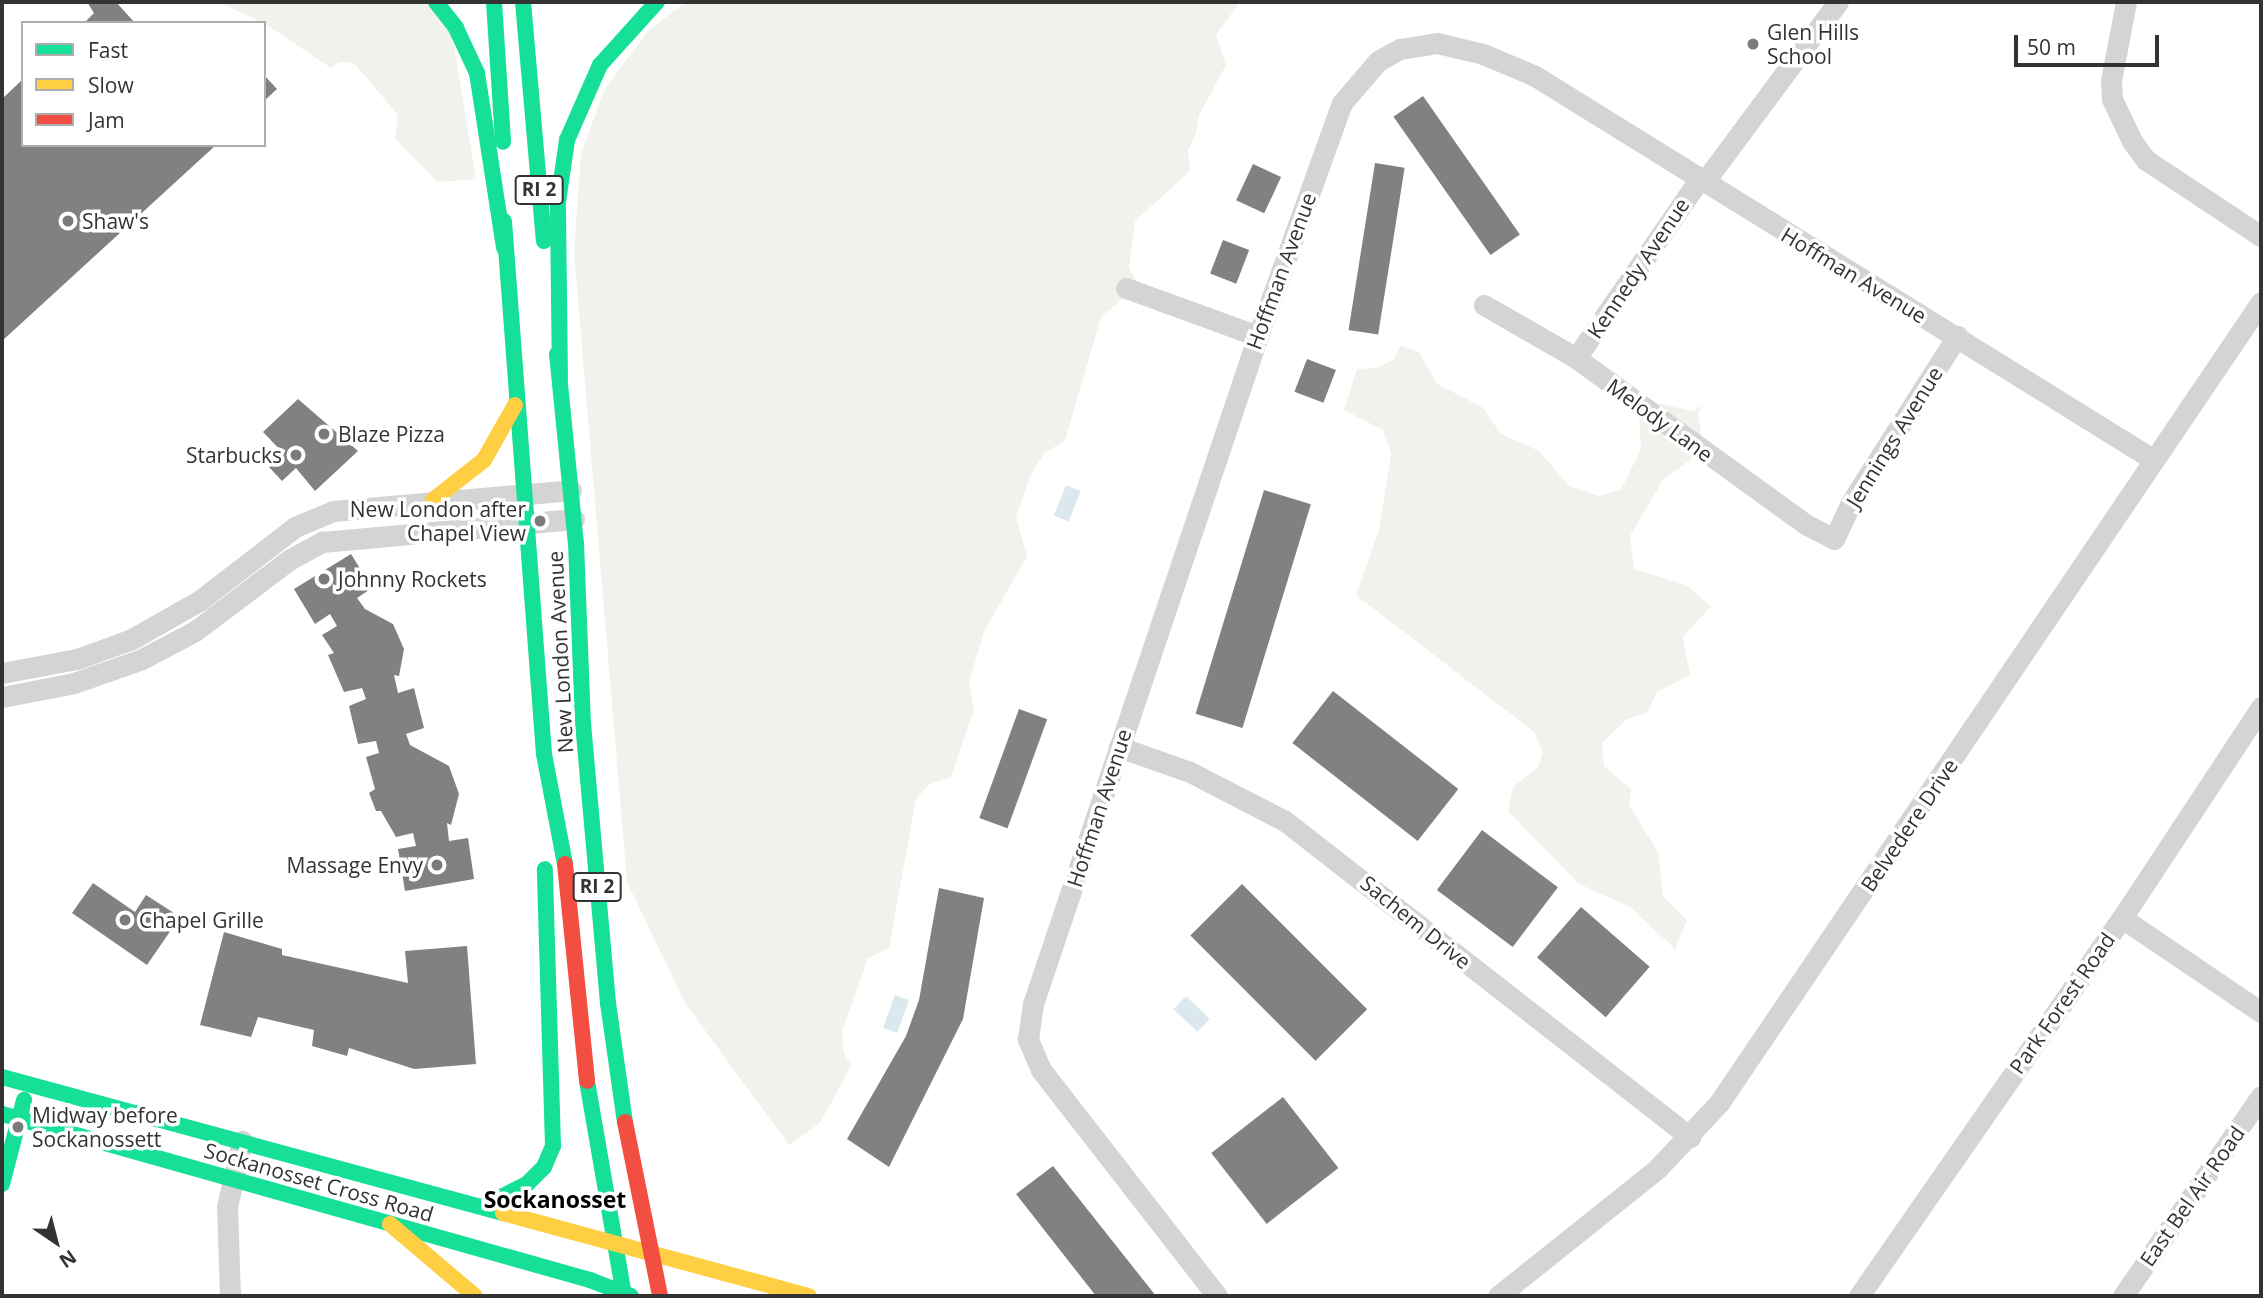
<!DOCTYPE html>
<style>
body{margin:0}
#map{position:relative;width:2263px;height:1298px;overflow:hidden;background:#fff;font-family:"Open Sans",sans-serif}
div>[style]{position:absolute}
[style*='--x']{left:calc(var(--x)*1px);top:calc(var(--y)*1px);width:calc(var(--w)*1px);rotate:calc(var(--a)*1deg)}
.green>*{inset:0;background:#f0f2ec}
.water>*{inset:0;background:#dbe9ee;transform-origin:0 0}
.building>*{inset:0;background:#818181;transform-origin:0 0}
.street>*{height:21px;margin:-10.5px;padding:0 10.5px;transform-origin:10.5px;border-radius:10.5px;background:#d4d4d4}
.fast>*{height:16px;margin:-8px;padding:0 8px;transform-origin:8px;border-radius:8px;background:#16e098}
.slow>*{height:16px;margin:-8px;padding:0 8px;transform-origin:8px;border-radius:8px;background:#ffcf43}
.jam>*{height:16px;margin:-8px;padding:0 8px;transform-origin:8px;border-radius:8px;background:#f24e42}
.dots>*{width:19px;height:19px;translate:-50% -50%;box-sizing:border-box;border:4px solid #fff;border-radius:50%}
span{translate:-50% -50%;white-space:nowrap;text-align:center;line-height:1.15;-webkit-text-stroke:7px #fff;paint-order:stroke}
.shield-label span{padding:2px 5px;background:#fff;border:2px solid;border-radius:5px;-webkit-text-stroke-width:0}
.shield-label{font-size:19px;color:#333;font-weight:700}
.poi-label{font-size:21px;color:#333}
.left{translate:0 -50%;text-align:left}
.right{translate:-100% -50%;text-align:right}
.street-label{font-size:21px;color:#333}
.neighbourhood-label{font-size:23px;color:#000;font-weight:700}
.frame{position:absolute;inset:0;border:4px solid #333;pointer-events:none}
.legend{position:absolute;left:21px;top:21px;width:245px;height:126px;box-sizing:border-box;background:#fff;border:2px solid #adadad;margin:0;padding:9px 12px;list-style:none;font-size:21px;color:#333}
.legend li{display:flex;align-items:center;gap:14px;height:35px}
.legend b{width:35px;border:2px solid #adadad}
.north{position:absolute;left:21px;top:1207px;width:70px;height:70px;-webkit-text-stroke:5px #fff;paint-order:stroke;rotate:145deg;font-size:19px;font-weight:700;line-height:28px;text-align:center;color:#333}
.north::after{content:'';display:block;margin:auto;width:24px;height:32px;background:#333;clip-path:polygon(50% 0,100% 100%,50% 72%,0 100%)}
.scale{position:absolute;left:2014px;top:35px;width:145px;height:32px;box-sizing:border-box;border:4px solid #333;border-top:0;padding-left:9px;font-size:21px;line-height:24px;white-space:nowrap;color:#333;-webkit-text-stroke:5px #fff;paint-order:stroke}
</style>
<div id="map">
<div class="green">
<div style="clip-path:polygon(218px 2px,434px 2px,450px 21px,476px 179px,437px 182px,395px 138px,398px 115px,354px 63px,339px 62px,331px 68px,264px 23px)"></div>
<div style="clip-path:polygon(686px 2px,1240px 2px,1216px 35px,1226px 65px,1199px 115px,1196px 134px,1188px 150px,1190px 171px,1135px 221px,1129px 268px,1139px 285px,1101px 317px,1065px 440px,1044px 454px,1031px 474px,1016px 517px,1027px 556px,984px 632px,969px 682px,974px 709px,951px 777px,930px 784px,916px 799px,889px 948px,868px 958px,842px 1031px,844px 1052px,851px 1066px,820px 1123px,789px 1145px,685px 1003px,627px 882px,574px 252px,581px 153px,605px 89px,649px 30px)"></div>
<div style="clip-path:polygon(1401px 346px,1419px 352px,1437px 384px,1482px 407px,1501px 434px,1539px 451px,1569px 486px,1598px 496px,1621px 490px,1641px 449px,1638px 399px,1692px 411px,1704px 405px,1698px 413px,1704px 450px,1663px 480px,1630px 536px,1634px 569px,1686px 585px,1711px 606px,1683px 637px,1690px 675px,1657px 692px,1647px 713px,1627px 719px,1602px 743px,1604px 766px,1631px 789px,1629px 805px,1658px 852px,1663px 896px,1687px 920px,1675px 949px,1630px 907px,1579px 884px,1508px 811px,1513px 787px,1538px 767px,1543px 753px,1534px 732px,1356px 595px,1379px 530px,1391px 454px,1383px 430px,1344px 410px,1357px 369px,1376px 368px,1393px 360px)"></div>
</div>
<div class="water">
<div style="left:1066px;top:485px;width:16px;height:33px;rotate:22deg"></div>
<div style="left:895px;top:995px;width:15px;height:35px;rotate:20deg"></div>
<div style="left:1186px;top:996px;width:33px;height:18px;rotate:44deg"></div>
</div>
<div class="building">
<div style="clip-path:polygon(87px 2px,116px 2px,135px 23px,84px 23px,94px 13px)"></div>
<div style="clip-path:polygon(264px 75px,277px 89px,264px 101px)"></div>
<div style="clip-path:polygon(23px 79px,23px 145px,216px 145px,2px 341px,2px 99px)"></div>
<div style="left:1423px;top:96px;width:169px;height:36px;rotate:55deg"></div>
<div style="left:1375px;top:163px;width:30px;height:169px;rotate:9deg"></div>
<div style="left:1253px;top:164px;width:31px;height:40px;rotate:25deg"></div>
<div style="left:1223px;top:240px;width:28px;height:36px;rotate:21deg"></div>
<div style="left:1307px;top:359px;width:31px;height:35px;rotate:21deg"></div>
<div style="clip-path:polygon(298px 399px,358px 451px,315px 491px,296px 468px,282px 481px,269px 467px,284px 454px,263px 432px)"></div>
<div style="left:1264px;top:490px;width:49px;height:234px;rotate:17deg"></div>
<div style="clip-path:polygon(351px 554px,372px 588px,357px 598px,365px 609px,393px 624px,404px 649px,399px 676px,394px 675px,398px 693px,414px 688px,424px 728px,406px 734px,410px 745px,449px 766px,459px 794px,451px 825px,447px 823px,449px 841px,468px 838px,474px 879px,405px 891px,398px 849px,416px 846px,413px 833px,396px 837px,381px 811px,376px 811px,369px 793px,375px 789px,366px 757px,379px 753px,376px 741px,358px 744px,349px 706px,366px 699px,362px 688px,344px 692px,328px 655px,334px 653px,322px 635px,337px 626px,330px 614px,315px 624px,294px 589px)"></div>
<div style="left:1333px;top:691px;width:159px;height:66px;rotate:38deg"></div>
<div style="left:1019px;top:709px;width:30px;height:116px;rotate:20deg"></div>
<div style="left:1482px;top:830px;width:95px;height:75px;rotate:37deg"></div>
<div style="clip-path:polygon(93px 883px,135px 912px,146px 895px,174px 913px,165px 926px,171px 930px,147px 965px,72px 913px)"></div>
<div style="left:1242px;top:884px;width:177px;height:73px;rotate:45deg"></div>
<div style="clip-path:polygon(939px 888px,984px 898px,963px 1019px,889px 1167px,847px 1139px,906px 1036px,919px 1000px)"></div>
<div style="left:1581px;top:907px;width:91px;height:67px;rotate:41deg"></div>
<div style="clip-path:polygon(224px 932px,282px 949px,282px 955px,408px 983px,405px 951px,467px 946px,476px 1064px,414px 1069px,349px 1048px,347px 1056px,312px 1046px,314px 1030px,258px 1017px,251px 1037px,200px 1025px)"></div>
<div style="left:1283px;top:1097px;width:90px;height:91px;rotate:52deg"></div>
<div style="clip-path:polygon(1053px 1166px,1156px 1296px,1096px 1296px,1016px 1194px)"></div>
</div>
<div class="street">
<div style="--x:2126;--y:2;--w:80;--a:100.8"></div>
<div style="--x:2111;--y:81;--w:18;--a:87"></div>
<div style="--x:2112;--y:99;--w:47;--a:64.5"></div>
<div style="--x:2132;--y:141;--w:24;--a:54"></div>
<div style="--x:2146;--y:160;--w:138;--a:33.5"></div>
<div style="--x:1705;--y:181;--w:223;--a:-53.4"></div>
<div style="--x:1126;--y:288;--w:140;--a:20"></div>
<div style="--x:1484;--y:305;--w:106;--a:29.9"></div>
<div style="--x:1576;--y:358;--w:285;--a:35.9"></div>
<div style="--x:1807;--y:525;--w:30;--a:27"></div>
<div style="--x:1834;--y:539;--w:42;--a:-64.7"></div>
<div style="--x:1852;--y:501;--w:196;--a:-57.5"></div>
<div style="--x:1576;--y:358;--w:219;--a:-55.4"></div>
<div style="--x:2;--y:673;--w:76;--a:-10.6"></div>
<div style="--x:77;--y:659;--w:59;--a:-20"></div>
<div style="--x:132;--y:639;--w:77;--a:-29.6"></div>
<div style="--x:199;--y:601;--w:121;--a:-37.6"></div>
<div style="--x:295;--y:527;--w:41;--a:-22.8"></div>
<div style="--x:333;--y:511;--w:239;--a:-5"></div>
<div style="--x:2;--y:697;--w:73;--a:-11"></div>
<div style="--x:74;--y:683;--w:72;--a:-19.4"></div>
<div style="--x:142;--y:659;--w:60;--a:-27.8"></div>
<div style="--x:195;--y:631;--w:118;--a:-37.1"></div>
<div style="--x:289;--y:560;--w:38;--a:-29"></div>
<div style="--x:322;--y:542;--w:253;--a:-5.2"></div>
<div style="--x:1119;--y:747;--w:75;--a:19.4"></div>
<div style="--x:1190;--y:772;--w:107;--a:27.3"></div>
<div style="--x:1285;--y:821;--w:514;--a:37.96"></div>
<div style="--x:2122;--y:918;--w:168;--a:34.1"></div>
<div style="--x:230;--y:1296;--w:89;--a:-91.9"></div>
<div style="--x:227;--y:1207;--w:68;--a:-77.2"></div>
<div style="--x:1217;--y:1296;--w:286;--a:-127.9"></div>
<div style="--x:1041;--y:1070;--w:34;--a:-113"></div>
<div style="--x:1028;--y:1039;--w:35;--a:-82"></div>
<div style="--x:1033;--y:1004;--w:705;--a:-71.39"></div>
<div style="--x:1258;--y:336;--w:248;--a:-70.2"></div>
<div style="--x:1342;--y:103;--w:55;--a:-49.4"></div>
<div style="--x:1378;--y:61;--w:25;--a:-29"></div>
<div style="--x:1400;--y:49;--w:37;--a:-9"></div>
<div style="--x:1437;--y:43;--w:47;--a:13.4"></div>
<div style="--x:1483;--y:54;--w:56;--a:22.9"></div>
<div style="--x:1535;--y:76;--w:728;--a:31.81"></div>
<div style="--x:1498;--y:1296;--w:203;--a:-38.6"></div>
<div style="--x:1657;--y:1169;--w:91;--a:-46.8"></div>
<div style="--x:1719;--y:1103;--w:967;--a:-55.92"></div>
<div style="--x:1859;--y:1296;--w:460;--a:-55.2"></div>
<div style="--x:2122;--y:918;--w:253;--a:-56.6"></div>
<div style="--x:2123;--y:1296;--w:243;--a:-55.4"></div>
</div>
<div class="fast">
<div style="--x:436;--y:2;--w:33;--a:52"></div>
<div style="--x:456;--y:28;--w:50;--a:65"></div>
<div style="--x:477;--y:73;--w:177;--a:81.2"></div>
<div style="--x:494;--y:2;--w:140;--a:86.3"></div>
<div style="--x:523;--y:2;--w:240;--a:85"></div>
<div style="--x:504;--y:221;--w:534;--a:85.71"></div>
<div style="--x:544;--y:754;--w:112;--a:79.2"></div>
<div style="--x:557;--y:354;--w:190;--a:84.3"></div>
<div style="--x:576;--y:543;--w:180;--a:87.8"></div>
<div style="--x:583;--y:723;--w:281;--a:84.9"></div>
<div style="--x:608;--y:1003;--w:120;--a:81.9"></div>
<div style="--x:560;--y:378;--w:176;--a:-90.7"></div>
<div style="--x:558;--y:202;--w:63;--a:-81.7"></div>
<div style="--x:567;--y:140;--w:82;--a:-66.3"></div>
<div style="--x:600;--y:65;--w:85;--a:-47.9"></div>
<div style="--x:2;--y:1077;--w:519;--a:15.19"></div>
<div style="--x:587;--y:1081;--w:218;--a:80.2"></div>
<div style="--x:2;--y:1114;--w:611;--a:15.77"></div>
<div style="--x:590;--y:1280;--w:44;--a:21.3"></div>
<div style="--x:2;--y:1184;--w:87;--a:-75.3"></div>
<div style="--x:485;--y:1205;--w:47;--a:-26.6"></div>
<div style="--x:527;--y:1184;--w:24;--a:-45"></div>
<div style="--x:544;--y:1167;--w:23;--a:-67"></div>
<div style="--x:553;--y:1146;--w:277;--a:-91.7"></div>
</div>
<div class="slow">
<div style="--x:433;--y:500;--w:65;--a:-38.1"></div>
<div style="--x:484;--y:460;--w:63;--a:-60.6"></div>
<div style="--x:503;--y:1213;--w:317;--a:15.2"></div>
<div style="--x:390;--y:1224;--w:111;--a:40.3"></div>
</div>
<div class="jam">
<div style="--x:565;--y:864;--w:218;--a:84.2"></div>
<div style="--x:625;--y:1122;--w:177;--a:78.6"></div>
</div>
<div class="dots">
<div style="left:1753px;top:44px;background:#7a7a7a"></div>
<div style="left:68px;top:221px;background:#7a7a7a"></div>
<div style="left:324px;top:434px;background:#7a7a7a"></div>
<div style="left:296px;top:455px;background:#7a7a7a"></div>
<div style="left:540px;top:521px;background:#7a7a7a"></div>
<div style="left:324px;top:579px;background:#7a7a7a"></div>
<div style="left:437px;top:865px;background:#7a7a7a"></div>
<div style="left:125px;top:920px;background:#7a7a7a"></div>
<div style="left:18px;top:1127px;background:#7a7a7a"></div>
</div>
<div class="shield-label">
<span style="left:539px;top:190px">RI 2</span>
<span style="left:597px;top:887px">RI 2</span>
</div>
<div class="poi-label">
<span class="left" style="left:1767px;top:44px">Glen Hills<br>School</span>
<span class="left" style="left:82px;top:221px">Shaw's</span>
<span class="left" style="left:338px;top:434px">Blaze Pizza</span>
<span class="right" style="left:282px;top:455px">Starbucks</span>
<span class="right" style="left:526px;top:521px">New London after<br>Chapel View</span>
<span class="left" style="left:338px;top:579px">Johnny Rockets</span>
<span class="right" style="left:423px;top:865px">Massage Envy</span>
<span class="left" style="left:139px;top:920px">Chapel Grille</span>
<span class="left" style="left:32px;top:1127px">Midway before<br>Sockanossett</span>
</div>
<div class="street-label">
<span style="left:1638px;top:268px;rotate:-56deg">Kennedy Avenue</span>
<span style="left:1281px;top:271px;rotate:-70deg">Hoffman Avenue</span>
<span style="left:1854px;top:275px;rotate:31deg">Hoffman Avenue</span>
<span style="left:1660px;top:420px;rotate:36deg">Melody Lane</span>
<span style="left:1894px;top:437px;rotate:-58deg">Jennings Avenue</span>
<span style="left:560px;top:652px;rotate:-93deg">New London Avenue</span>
<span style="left:1099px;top:808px;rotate:-72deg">Hoffman Avenue</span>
<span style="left:1909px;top:825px;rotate:-56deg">Belvedere Drive</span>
<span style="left:1416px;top:922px;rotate:39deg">Sachem Drive</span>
<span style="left:2062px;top:1003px;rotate:-55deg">Park Forest Road</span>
<span style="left:319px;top:1182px;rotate:16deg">Sockanosset Cross Road</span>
<span style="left:2192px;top:1196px;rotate:-55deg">East Bel Air Road</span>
</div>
<div class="neighbourhood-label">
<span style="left:555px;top:1199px">Sockanosset</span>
</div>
<div class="frame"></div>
<ul class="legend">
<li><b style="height:9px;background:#16e098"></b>Fast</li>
<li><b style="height:9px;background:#ffcf43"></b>Slow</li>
<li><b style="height:9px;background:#f24e42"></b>Jam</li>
</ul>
<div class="north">N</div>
<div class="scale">50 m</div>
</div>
